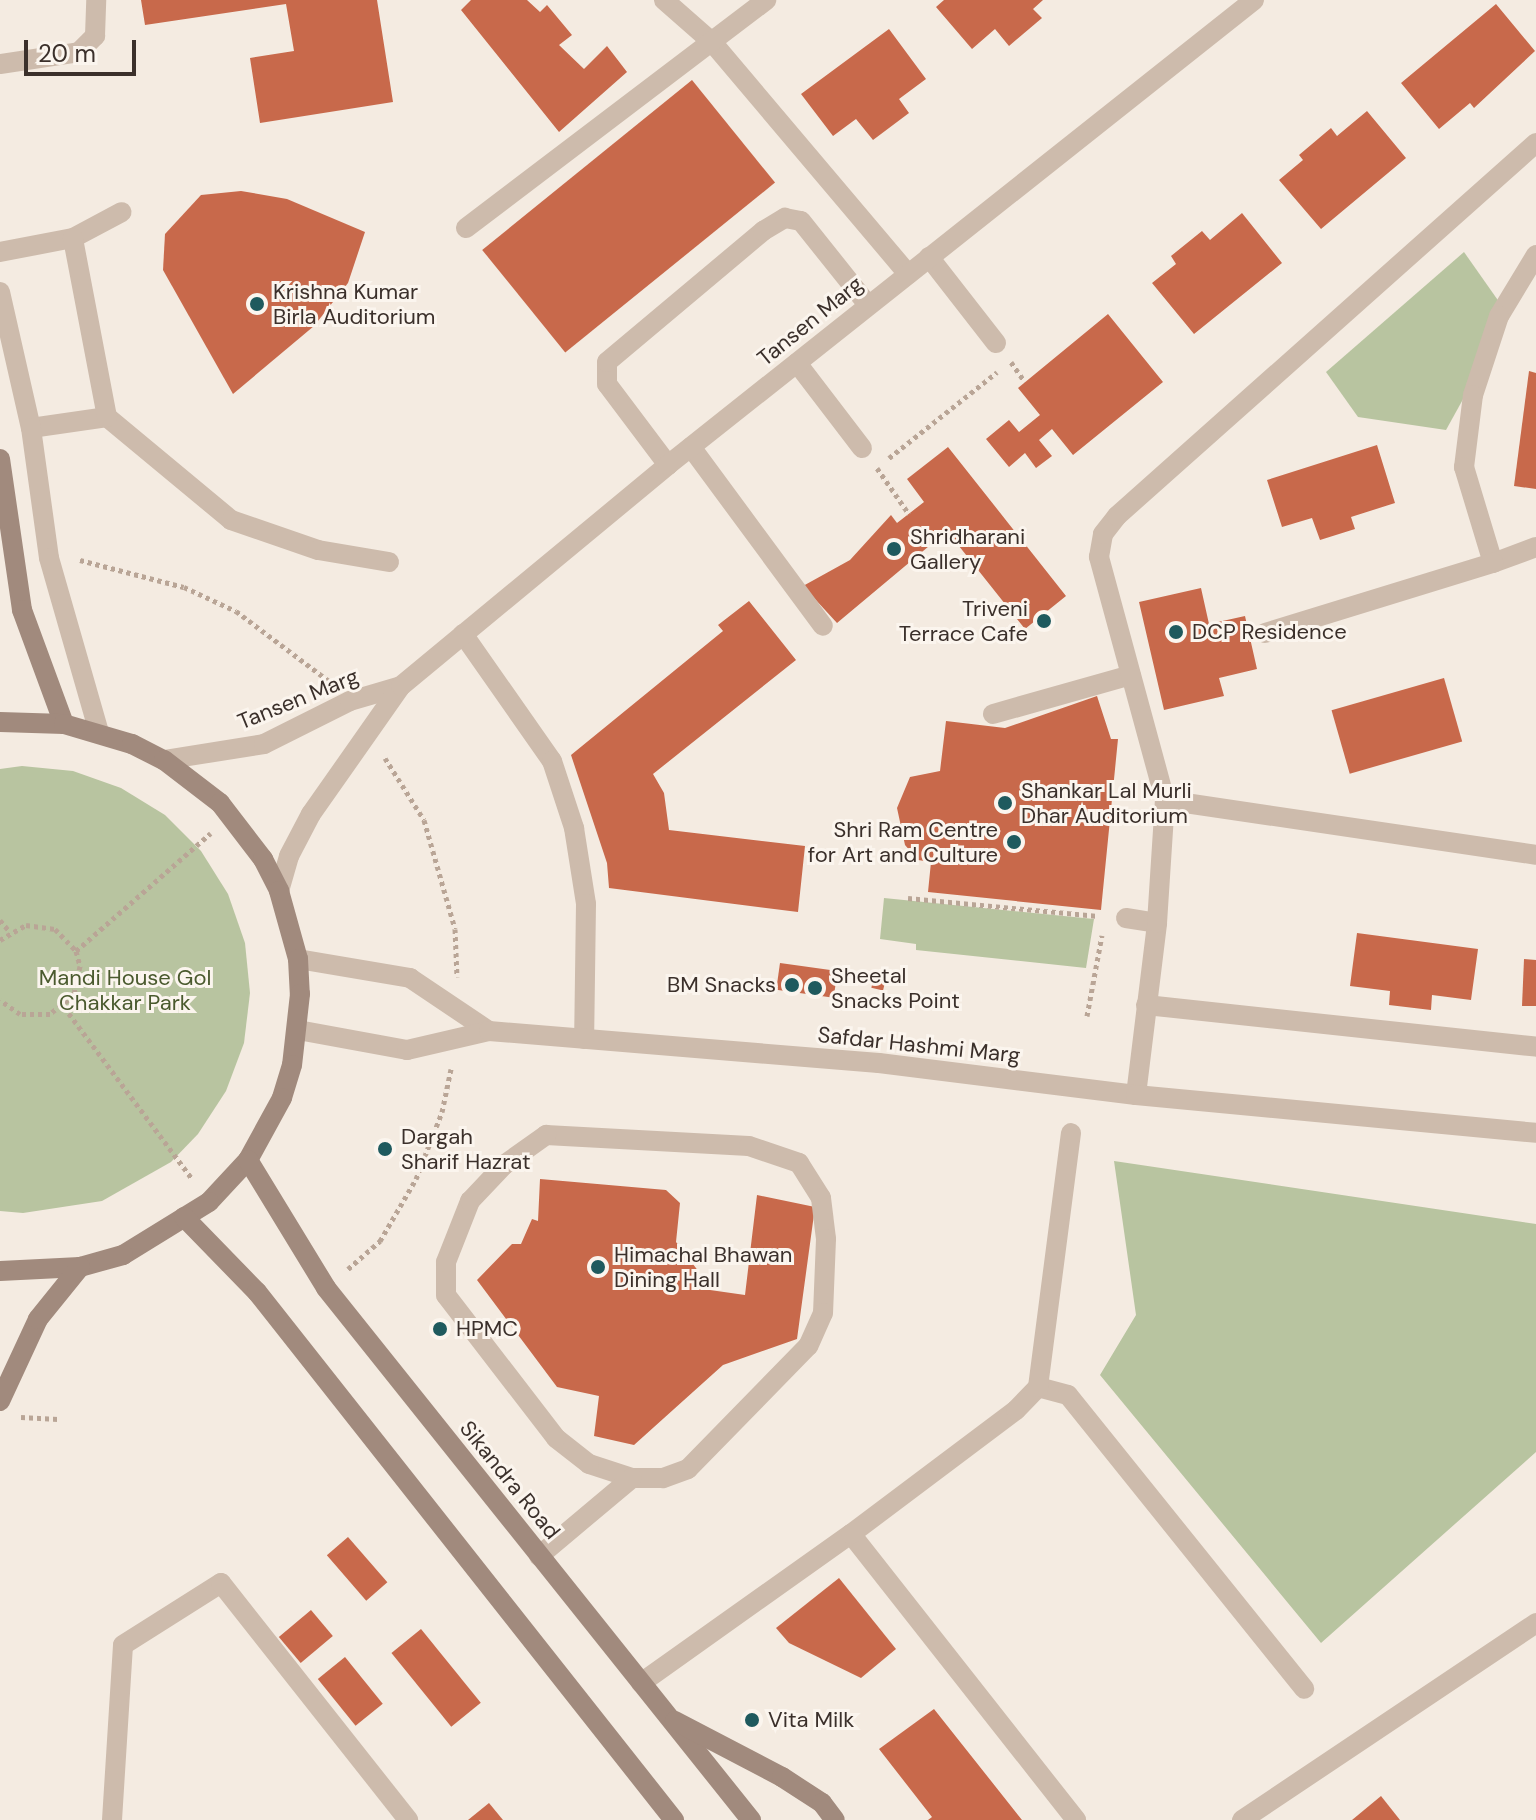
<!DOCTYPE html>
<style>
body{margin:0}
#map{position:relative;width:1536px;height:1820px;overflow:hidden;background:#f4ebe1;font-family:"DM Sans",sans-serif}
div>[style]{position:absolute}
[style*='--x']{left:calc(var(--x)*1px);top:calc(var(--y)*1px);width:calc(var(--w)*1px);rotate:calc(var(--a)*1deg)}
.green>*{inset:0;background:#b8c4a0}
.building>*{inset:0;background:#c8694b;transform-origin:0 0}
.path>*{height:5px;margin-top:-2.5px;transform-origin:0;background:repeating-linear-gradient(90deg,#b9a596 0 4px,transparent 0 8px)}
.service>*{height:20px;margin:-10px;padding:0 10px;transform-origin:10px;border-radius:10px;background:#cdbbac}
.minor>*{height:20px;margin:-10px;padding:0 10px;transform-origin:10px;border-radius:10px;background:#cdbbac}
.tertiary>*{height:20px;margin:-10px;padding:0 10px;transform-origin:10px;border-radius:10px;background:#cdbbac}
.secondary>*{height:20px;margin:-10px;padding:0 10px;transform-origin:10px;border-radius:10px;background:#a18a7d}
.dots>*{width:22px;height:22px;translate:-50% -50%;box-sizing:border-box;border:4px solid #fbf5ee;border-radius:50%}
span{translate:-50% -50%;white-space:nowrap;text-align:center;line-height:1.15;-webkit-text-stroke:6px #fbf5ee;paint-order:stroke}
.poi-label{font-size:22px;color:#3b302b}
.left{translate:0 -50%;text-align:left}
.right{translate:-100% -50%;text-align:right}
.street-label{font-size:22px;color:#3b302b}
.park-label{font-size:22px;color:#4a5a2e}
.scale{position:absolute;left:24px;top:40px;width:112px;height:36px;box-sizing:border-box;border:4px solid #3b302b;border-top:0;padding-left:10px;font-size:24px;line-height:28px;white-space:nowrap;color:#3b302b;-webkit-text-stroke:6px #fbf5ee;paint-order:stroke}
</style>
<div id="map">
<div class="green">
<div style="clip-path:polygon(1464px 252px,1509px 316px,1446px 430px,1358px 417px,1326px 372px)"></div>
<div style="clip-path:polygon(22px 766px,73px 771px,121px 788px,165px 815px,201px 851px,228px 894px,245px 943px,250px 993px,244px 1043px,226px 1091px,198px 1134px,171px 1162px,102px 1201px,23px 1213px,0 1211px,0 769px)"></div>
<div style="clip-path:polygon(884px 898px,1094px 919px,1086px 968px,916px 950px,916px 944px,880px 939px)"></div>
<div style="clip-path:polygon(1114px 1161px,1536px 1224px,1536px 1452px,1321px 1643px,1100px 1375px,1136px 1315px)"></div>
</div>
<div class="building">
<div style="clip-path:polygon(141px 0,377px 0,393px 102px,260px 123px,250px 58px,294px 51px,286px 4px,145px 25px)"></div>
<div style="clip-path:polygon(471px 0,527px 0,540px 12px,547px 5px,572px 35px,559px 45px,584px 69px,607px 46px,627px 72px,559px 132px,461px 10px)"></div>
<div style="clip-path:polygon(944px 0,1043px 0,1033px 9px,1042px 18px,1009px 46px,995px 29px,972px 49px,936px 7px)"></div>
<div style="clip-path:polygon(1496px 4px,1535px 51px,1474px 108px,1470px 103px,1439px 129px,1401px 83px)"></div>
<div style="clip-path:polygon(889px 29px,926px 79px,899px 99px,909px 113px,873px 140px,856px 119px,833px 136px,801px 94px)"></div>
<div style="left:692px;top:80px;width:132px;height:270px;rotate:51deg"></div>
<div style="clip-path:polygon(1367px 111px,1406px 158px,1321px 229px,1279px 180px,1303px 160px,1299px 155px,1331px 128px,1337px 136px)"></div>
<div style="clip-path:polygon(241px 191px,287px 199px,365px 232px,348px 283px,314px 326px,233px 394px,163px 270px,165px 234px,201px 195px)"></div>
<div style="clip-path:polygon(1242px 213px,1282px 263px,1194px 334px,1152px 283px,1176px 264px,1171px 256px,1202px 231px,1210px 240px)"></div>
<div style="clip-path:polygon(1108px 314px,1163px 382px,1073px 455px,1052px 429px,1039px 440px,1052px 456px,1036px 468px,1025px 453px,1009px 467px,986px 439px,1009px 420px,1019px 432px,1040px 415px,1018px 388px)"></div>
<div style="clip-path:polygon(1529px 371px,1536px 373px,1536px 489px,1514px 486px)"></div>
<div style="clip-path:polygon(1377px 445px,1395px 503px,1351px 517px,1355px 529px,1320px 540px,1312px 518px,1282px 527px,1267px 480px)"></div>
<div style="clip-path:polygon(948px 447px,1066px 596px,1025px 629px,947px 531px,837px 623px,803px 586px,850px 560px,891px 515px,897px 523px,924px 502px,907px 479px)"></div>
<div style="clip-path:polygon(1201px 588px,1209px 624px,1245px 616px,1257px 669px,1219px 678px,1224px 696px,1164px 710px,1139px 602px)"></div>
<div style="clip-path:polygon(749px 601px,796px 660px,653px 774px,664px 793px,669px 830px,805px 846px,798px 912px,609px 888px,607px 863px,571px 755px,723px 631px,718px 625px)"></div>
<div style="left:1444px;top:678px;width:66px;height:117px;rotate:74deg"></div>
<div style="clip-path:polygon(1097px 696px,1111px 739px,1118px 739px,1101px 910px,928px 892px,931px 862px,918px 860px,905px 845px,897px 808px,910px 777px,940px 771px,946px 721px,1005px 728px)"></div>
<div style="clip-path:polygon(1357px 933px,1478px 949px,1471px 1000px,1432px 995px,1431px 1010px,1389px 1005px,1390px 991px,1350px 986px)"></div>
<div style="clip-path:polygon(1524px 959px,1536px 960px,1536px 1006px,1522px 1006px)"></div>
<div style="left:780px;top:963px;width:58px;height:27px;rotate:8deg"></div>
<div style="left:874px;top:977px;width:12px;height:11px;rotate:14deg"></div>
<div style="clip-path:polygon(540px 1179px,666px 1190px,680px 1203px,676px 1242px,699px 1272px,696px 1288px,745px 1295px,757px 1195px,815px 1207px,797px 1339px,723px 1365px,634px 1445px,594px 1436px,599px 1396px,557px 1387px,477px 1280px,512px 1244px,521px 1244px,532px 1219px,538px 1221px)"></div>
<div style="left:348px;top:1537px;width:60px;height:28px;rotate:49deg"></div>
<div style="clip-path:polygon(839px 1578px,896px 1649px,861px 1678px,789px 1643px,776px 1628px)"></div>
<div style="left:311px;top:1610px;width:34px;height:42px;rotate:50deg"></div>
<div style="left:421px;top:1629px;width:95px;height:38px;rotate:51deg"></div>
<div style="left:345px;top:1657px;width:60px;height:35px;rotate:51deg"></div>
<div style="clip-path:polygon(934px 1709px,1022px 1820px,928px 1820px,932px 1817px,879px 1749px)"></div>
<div style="clip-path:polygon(1381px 1796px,1400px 1820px,1352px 1820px)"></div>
<div style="clip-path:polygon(489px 1803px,503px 1820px,468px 1820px)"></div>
</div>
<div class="path">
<div style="--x:1011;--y:362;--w:24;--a:55"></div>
<div style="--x:889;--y:458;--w:138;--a:-38.5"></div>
<div style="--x:877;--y:468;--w:56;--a:55.2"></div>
<div style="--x:80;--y:560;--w:107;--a:14.6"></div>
<div style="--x:184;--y:587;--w:57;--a:24.8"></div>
<div style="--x:236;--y:611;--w:116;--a:37"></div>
<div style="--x:385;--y:758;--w:73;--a:57.8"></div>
<div style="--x:424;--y:820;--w:113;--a:74.1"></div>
<div style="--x:455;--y:929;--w:48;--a:87.6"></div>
<div style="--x:908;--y:898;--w:191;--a:5.4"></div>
<div style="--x:0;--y:920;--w:16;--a:50"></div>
<div style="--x:0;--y:940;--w:30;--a:-30"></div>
<div style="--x:26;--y:925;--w:29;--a:8"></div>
<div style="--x:55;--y:929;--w:30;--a:46"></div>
<div style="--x:76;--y:951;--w:16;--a:75"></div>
<div style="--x:80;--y:966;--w:30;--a:102"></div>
<div style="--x:74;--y:995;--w:31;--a:142"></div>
<div style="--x:50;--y:1014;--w:30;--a:180"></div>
<div style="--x:20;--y:1014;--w:24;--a:-145"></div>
<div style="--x:76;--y:951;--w:179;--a:-41.2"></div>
<div style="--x:64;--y:1007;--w:214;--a:53.3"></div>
<div style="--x:1087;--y:1016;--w:82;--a:-79.5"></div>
<div style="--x:348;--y:1269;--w:43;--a:-41.2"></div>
<div style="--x:380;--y:1241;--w:72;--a:-59.9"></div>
<div style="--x:416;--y:1179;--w:72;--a:-68.8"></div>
<div style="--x:442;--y:1112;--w:44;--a:-78.2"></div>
<div style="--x:21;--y:1417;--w:37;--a:3"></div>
</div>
<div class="service">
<div style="--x:0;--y:64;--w:80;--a:-8.6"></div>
<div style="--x:79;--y:52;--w:23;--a:-45"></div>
<div style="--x:95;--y:36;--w:36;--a:-88"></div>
<div style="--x:0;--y:252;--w:74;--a:-10.9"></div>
<div style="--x:73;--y:238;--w:55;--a:-28"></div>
<div style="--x:1536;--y:255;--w:71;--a:121.2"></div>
<div style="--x:1499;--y:316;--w:83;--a:108.2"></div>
<div style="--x:1473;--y:395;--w:73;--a:97.1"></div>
<div style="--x:1464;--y:467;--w:100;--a:73.2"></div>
<div style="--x:1493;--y:563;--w:46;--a:-20.4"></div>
<div style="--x:929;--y:257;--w:109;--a:52.1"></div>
<div style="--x:797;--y:363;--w:107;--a:52.6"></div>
<div style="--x:107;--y:417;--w:161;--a:39.7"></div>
<div style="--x:231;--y:520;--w:92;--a:19"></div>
<div style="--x:318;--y:550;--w:72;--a:9.6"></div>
<div style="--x:31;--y:428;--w:77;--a:-8.2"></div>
<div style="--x:107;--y:417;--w:182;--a:-100.8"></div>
<div style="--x:691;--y:447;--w:222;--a:53.6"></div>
<div style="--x:668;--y:465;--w:101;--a:-127"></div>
<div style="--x:607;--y:384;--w:22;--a:-90"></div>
<div style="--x:607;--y:362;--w:204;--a:-40"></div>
<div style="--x:763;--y:231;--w:26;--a:-31"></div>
<div style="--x:785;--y:218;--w:16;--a:11"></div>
<div style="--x:801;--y:221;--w:107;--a:51.4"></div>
<div style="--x:1265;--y:633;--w:239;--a:-17.1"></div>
<div style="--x:463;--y:634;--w:155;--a:55"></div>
<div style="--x:552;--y:761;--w:71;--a:71.8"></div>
<div style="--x:574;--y:828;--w:77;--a:81"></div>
<div style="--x:586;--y:904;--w:135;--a:90.8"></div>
<div style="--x:993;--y:714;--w:143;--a:-15.8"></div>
<div style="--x:1165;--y:800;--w:375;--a:8.4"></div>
<div style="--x:1126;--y:918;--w:31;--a:9"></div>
<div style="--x:1146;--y:1005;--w:392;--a:6.1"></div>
<div style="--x:1136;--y:1095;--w:173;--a:-83"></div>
<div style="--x:1157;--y:923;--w:123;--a:-86.3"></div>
<div style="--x:1165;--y:800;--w:252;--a:-105.2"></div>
<div style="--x:1099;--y:557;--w:23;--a:-80"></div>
<div style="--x:1103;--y:534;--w:23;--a:-52"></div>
<div style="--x:1117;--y:516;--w:561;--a:-41.68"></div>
<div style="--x:546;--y:1135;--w:203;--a:3.1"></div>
<div style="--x:749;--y:1146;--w:53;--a:18.8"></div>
<div style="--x:799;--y:1163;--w:41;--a:57.8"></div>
<div style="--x:821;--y:1198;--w:41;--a:83"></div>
<div style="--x:826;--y:1239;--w:74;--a:92.3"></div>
<div style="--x:823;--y:1313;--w:36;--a:114"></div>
<div style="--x:808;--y:1346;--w:172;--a:134.3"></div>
<div style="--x:688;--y:1469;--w:27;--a:160"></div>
<div style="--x:663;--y:1478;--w:31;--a:180"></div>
<div style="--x:632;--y:1478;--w:45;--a:-162"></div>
<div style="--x:589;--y:1464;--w:42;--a:-141.8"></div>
<div style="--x:556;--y:1438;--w:180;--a:-127.6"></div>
<div style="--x:446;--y:1295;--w:33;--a:-90"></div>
<div style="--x:446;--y:1262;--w:66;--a:-68.5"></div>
<div style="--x:470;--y:1201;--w:50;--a:-46.6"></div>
<div style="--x:504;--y:1165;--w:52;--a:-35.5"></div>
<div style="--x:539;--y:1556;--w:121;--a:-40"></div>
<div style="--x:112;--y:1820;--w:175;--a:-86.4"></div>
<div style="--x:123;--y:1645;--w:116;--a:-32.3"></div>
<div style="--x:221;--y:1583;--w:302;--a:51.7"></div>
</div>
<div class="minor">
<div style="--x:664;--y:0;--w:64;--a:41.2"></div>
<div style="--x:712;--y:42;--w:304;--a:49.8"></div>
<div style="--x:466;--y:228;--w:377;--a:-37.2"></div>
<div style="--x:0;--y:292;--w:139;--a:77.2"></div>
<div style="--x:31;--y:428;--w:131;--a:82.1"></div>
<div style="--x:49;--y:558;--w:181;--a:74"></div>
<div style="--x:298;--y:959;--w:114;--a:9.6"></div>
<div style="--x:410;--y:978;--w:95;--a:33.9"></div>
<div style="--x:298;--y:1030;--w:111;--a:10.4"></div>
<div style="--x:407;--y:1050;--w:84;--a:-13"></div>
<div style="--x:489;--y:1031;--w:391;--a:4.7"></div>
<div style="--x:879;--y:1063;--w:259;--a:7.1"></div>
<div style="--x:1136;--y:1095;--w:402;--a:5.4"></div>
<div style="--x:1038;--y:1387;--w:31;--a:15"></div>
<div style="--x:1068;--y:1395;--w:377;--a:51.2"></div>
<div style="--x:851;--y:1534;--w:364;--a:51.8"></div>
<div style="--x:641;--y:1683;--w:257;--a:-35.4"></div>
<div style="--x:851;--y:1534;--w:206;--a:-36.9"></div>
<div style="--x:1016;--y:1410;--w:32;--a:-46"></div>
<div style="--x:1038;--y:1387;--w:256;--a:-82.6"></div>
<div style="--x:1242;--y:1820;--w:354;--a:-33.8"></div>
</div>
<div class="tertiary">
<div style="--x:164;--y:760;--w:101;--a:-9.1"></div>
<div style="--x:264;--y:744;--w:96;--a:-26.6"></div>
<div style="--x:350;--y:701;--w:53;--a:-16.4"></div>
<div style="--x:279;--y:891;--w:36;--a:-74"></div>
<div style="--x:289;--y:856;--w:47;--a:-62.4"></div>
<div style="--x:311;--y:814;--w:156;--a:-54.9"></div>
<div style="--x:401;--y:686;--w:347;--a:-39.6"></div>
<div style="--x:668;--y:465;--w:748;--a:-38.43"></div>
</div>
<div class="secondary">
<div style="--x:0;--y:459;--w:153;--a:81.7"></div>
<div style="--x:22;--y:610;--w:121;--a:69.8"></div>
<div style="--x:0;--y:722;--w:64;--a:1.8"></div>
<div style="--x:64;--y:724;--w:71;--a:16.4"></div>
<div style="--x:132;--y:744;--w:36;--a:27"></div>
<div style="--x:164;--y:760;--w:71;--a:37.5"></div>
<div style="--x:220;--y:803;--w:71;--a:52.5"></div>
<div style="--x:263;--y:859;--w:36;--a:63"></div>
<div style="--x:279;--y:891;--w:71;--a:74.4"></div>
<div style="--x:298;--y:959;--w:35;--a:87"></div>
<div style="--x:300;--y:994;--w:71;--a:96.4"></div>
<div style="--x:292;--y:1065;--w:34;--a:107"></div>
<div style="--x:282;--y:1098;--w:71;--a:118.7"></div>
<div style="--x:248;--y:1160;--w:57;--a:132.9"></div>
<div style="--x:209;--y:1202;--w:101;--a:148.4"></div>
<div style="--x:123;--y:1255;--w:45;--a:164.4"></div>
<div style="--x:80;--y:1267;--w:80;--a:177.1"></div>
<div style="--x:248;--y:1160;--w:150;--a:58.6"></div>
<div style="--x:326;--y:1288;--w:681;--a:51.38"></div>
<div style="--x:184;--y:1217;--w:105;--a:45.8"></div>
<div style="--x:257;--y:1292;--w:673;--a:51.7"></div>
<div style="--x:0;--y:1401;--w:90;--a:-65.1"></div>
<div style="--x:38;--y:1319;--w:67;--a:-51.1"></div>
<div style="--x:675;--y:1721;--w:121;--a:27.6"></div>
<div style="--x:782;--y:1777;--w:48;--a:33"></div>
<div style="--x:822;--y:1803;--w:21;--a:53"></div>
</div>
<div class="dots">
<div style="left:257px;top:304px;background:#1f5a5e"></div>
<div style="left:894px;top:549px;background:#1f5a5e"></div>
<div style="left:1044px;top:621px;background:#1f5a5e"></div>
<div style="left:1176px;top:632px;background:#1f5a5e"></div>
<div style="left:1005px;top:803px;background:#1f5a5e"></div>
<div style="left:1014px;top:842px;background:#1f5a5e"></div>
<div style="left:792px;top:985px;background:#1f5a5e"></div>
<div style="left:815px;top:988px;background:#1f5a5e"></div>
<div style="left:385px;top:1149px;background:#1f5a5e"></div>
<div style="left:598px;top:1267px;background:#1f5a5e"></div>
<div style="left:440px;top:1329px;background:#1f5a5e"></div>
<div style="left:752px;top:1720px;background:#1f5a5e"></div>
</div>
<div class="poi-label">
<span class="left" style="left:273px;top:304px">Krishna Kumar<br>Birla Auditorium</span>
<span class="left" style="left:910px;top:549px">Shridharani<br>Gallery</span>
<span class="right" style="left:1028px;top:621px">Triveni<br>Terrace Cafe</span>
<span class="left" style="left:1192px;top:632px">DCP Residence</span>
<span class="left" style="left:1021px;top:803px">Shankar Lal Murli<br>Dhar Auditorium</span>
<span class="right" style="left:998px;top:842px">Shri Ram Centre<br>for Art and Culture</span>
<span class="left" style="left:831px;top:988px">Sheetal<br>Snacks Point</span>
<span class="right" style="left:776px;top:985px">BM Snacks</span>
<span class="left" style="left:401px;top:1149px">Dargah<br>Sharif Hazrat</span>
<span class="left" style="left:614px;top:1267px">Himachal Bhawan<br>Dining Hall</span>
<span class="left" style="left:456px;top:1329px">HPMC</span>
<span class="left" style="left:768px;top:1720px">Vita Milk</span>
</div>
<div class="street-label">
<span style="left:810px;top:321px;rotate:-39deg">Tansen Marg</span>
<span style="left:298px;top:699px;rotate:-22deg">Tansen Marg</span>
<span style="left:919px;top:1045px;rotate:6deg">Safdar Hashmi Marg</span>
<span style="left:510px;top:1480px;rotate:51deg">Sikandra Road</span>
</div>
<div class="park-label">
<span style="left:125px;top:990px">Mandi House Gol<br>Chakkar Park</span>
</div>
<div class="scale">20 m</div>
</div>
